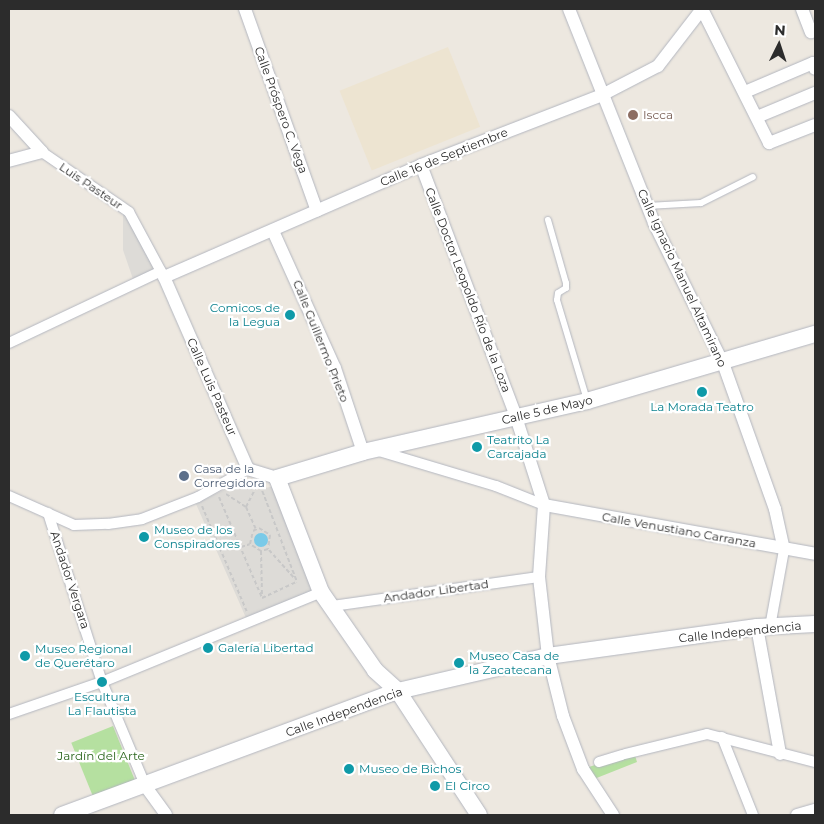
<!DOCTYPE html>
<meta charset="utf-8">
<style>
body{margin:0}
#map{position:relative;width:824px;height:824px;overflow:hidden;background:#ede8e0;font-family:Montserrat,sans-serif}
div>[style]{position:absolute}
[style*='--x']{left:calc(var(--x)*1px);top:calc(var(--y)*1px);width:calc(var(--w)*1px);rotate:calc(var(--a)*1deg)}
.education>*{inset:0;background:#ede4d1;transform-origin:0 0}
.green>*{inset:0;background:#b5e0a0;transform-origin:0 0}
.plaza>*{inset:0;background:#dddbd7}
.water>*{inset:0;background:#7acae8}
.round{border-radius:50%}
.path>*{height:2px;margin-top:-1px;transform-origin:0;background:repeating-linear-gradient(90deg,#c8c8c8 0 4px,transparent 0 6.5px)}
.roads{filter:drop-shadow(0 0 1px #b3b6bf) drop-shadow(0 0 1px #b3b6bf)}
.service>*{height:6px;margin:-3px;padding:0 3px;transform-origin:3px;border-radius:3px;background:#fff}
.pedestrian>*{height:10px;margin:-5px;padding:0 5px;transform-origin:5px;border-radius:5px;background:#fff}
.minor>*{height:12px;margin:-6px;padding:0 6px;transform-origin:6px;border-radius:6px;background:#fff}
.tertiary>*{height:16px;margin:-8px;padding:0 8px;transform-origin:8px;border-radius:8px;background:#fff}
.dots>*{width:14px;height:14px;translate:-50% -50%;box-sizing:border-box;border:2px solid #fff;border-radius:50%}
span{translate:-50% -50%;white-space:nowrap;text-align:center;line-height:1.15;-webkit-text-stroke:4.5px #fff;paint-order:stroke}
.street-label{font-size:12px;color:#2c2c2c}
.education-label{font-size:12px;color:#785e54}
.left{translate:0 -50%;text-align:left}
.culture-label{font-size:12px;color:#0d838f}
.right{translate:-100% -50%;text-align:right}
.service-label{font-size:12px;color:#4e5e75}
.park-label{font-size:12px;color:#2d671f}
.frame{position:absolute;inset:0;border:10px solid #2c2c2c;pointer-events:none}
.north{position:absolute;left:754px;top:20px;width:50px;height:50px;-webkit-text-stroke:4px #fff;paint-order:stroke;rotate:4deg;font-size:14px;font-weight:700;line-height:20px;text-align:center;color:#2c2c2c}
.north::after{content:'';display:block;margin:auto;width:18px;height:22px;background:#2c2c2c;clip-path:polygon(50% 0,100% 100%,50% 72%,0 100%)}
</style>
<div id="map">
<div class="education">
<div style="left:448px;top:47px;width:86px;height:117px;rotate:68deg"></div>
</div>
<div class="green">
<div style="left:113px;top:726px;width:65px;height:45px;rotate:68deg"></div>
<div style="clip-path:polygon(634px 752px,637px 762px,589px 781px,583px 769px)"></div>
</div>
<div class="plaza">
<div style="clip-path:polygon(123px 212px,156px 269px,133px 279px,123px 250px)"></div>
<div style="clip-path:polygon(239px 482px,255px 490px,275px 486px,318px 597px,250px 627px,196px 504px)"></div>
</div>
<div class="water">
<div class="round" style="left:254px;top:533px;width:14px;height:14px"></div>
</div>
<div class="path">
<div style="--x:260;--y:485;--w:104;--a:69.1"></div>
<div style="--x:226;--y:494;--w:24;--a:33"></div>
<div style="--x:246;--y:507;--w:24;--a:66"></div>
<div style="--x:219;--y:497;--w:110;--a:66.9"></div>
<div style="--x:202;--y:506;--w:115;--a:67"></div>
<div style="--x:246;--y:507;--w:25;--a:-63"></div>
<div style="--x:259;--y:528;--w:13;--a:32"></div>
<div style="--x:270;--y:535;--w:14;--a:98"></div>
<div style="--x:268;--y:549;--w:7;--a:164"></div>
<div style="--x:261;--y:551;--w:13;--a:-148"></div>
<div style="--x:250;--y:544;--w:13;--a:-77"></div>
<div style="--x:253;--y:531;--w:7;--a:-27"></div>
<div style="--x:241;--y:547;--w:9;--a:-18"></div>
<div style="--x:269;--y:550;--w:40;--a:48"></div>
<div style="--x:261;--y:551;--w:44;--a:88.7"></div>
<div style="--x:262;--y:598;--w:38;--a:-25"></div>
</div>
<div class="roads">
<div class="service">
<div style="--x:647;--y:206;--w:54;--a:-3.2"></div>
<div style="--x:701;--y:203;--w:58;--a:-26.6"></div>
<div style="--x:548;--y:220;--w:66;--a:74.1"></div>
<div style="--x:566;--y:283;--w:5;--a:90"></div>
<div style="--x:566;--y:288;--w:9;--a:148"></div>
<div style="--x:558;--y:293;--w:7;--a:98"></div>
<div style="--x:557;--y:300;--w:104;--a:73.3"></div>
</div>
<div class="pedestrian">
<div style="--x:42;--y:152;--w:106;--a:34.6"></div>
<div style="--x:129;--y:212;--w:74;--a:61.7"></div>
<div style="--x:9;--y:343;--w:168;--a:-25.3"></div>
<div style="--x:379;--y:451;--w:122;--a:16.7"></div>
<div style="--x:496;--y:486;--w:52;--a:21.6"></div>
<div style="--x:9;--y:496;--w:71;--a:24"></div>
<div style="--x:74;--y:525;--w:34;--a:-2"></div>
<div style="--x:108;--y:524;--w:34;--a:-8"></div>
<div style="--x:142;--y:519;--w:60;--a:-21.4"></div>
<div style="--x:198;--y:497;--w:57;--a:-29.2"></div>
<div style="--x:48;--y:513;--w:177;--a:72.3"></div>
<div style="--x:102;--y:682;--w:114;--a:67.3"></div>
<div style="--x:332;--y:606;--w:209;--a:-8"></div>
<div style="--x:770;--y:627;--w:78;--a:-79.7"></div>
<div style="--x:9;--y:714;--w:98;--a:-19"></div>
<div style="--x:102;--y:682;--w:237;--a:-22.3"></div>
<div style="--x:722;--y:737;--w:84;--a:68.3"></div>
<div style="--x:625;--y:754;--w:84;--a:-13.7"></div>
<div style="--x:707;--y:734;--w:112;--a:14.5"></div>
<div style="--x:599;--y:762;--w:24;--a:-17"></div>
</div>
<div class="minor">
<div style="--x:245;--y:9;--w:214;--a:70.4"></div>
<div style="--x:569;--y:9;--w:230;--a:68.3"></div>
<div style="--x:654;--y:223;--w:156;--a:63.8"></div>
<div style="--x:723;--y:363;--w:155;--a:70.4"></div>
<div style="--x:775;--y:509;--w:42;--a:77.6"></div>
<div style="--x:702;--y:9;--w:150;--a:63.4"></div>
<div style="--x:769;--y:143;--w:49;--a:-21.4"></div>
<div style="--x:802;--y:9;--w:25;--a:69"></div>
<div style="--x:745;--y:92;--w:74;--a:-23.1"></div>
<div style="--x:813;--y:63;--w:6;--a:72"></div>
<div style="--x:9;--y:116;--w:49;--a:47.5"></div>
<div style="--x:42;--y:152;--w:34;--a:165"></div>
<div style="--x:757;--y:117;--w:63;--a:-22.5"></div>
<div style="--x:421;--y:165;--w:269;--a:69.3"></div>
<div style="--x:516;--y:417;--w:92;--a:72.3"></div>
<div style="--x:544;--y:505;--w:72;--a:94"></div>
<div style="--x:539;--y:577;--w:80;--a:83.5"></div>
<div style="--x:548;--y:656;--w:62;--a:76"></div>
<div style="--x:563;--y:716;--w:57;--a:69.3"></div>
<div style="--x:583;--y:769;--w:55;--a:56.9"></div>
<div style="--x:273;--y:231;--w:150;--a:65.7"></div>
<div style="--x:335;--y:368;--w:89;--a:71.6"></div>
<div style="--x:277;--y:478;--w:30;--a:-163"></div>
<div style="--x:248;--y:469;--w:210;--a:-113.6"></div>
<div style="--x:164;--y:277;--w:280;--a:-23.5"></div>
<div style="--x:421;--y:165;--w:194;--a:-21.1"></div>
<div style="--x:602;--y:95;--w:63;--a:-27.4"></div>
<div style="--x:658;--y:66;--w:72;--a:-52.3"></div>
<div style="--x:544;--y:505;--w:275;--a:10.2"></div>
<div style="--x:757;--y:627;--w:129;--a:79.7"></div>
<div style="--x:146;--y:787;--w:34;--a:54"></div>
<div style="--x:797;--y:815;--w:19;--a:-16"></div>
</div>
<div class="tertiary">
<div style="--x:62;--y:815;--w:358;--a:-20.3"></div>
<div style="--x:398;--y:691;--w:154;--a:-13.1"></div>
<div style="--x:548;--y:656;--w:211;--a:-7.9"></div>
<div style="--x:757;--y:627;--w:58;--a:-3"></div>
<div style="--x:479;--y:815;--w:148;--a:-123.2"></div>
<div style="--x:398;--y:691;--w:31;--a:-138"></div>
<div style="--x:375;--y:670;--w:95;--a:-124.7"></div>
<div style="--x:321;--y:592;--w:122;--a:-111.1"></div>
<div style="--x:277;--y:478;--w:90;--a:-16.8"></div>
<div style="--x:363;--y:452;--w:230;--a:-12.8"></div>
<div style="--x:587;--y:401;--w:238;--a:-16.4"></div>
</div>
</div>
<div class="dots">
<div style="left:633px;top:115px;background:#8d6e63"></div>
<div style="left:290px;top:315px;background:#0f9aa8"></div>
<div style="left:702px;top:392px;background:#0f9aa8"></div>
<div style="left:477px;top:447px;background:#0f9aa8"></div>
<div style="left:184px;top:476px;background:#5c6f8a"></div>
<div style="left:144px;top:537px;background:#0f9aa8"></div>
<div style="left:208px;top:648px;background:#0f9aa8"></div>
<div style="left:25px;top:656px;background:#0f9aa8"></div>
<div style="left:459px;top:663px;background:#0f9aa8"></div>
<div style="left:102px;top:682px;background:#0f9aa8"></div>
<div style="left:349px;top:769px;background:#0f9aa8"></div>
<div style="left:435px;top:786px;background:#0f9aa8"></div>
</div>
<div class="street-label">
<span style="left:281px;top:110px;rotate:70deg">Calle Próspero C. Vega</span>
<span style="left:444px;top:157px;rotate:-22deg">Calle 16 de Septiembre</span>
<span style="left:91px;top:186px;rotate:34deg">Luis Pasteur</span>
<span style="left:682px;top:278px;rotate:65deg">Calle Ignacio Manuel Altamirano</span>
<span style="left:468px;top:290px;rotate:69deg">Calle Doctor Leopoldo Río de la Loza</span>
<span style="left:321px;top:341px;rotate:68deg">Calle Guillermo Prieto</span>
<span style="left:212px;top:387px;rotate:66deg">Calle Luis Pasteur</span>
<span style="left:547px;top:410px;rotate:-13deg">Calle 5 de Mayo</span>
<span style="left:679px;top:530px;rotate:10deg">Calle Venustiano Carranza</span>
<span style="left:70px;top:580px;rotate:72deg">Andador Vergara</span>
<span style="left:436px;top:591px;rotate:-8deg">Andador Libertad</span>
<span style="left:740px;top:632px;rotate:-6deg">Calle Independencia</span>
<span style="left:344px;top:712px;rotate:-20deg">Calle Independencia</span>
</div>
<div class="education-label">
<span class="left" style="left:643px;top:115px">Iscca</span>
</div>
<div class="culture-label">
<span class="right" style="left:280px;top:315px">Comicos de<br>la Legua</span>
<span style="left:702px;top:407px">La Morada Teatro</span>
<span class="left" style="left:487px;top:447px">Teatrito La<br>Carcajada</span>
<span class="left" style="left:154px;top:537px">Museo de los<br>Conspiradores</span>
<span class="left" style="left:218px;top:648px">Galería Libertad</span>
<span class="left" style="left:35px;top:656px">Museo Regional<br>de Querétaro</span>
<span class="left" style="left:469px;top:663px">Museo Casa de<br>la Zacatecana</span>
<span style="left:102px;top:704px">Escultura<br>La Flautista</span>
<span class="left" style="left:359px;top:769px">Museo de Bichos</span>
<span class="left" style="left:445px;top:786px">El Circo</span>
</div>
<div class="service-label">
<span class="left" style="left:194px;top:476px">Casa de la<br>Corregidora</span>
</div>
<div class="park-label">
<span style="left:101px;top:756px">Jardín del Arte</span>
</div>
<div class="frame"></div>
<div class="north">N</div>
</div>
